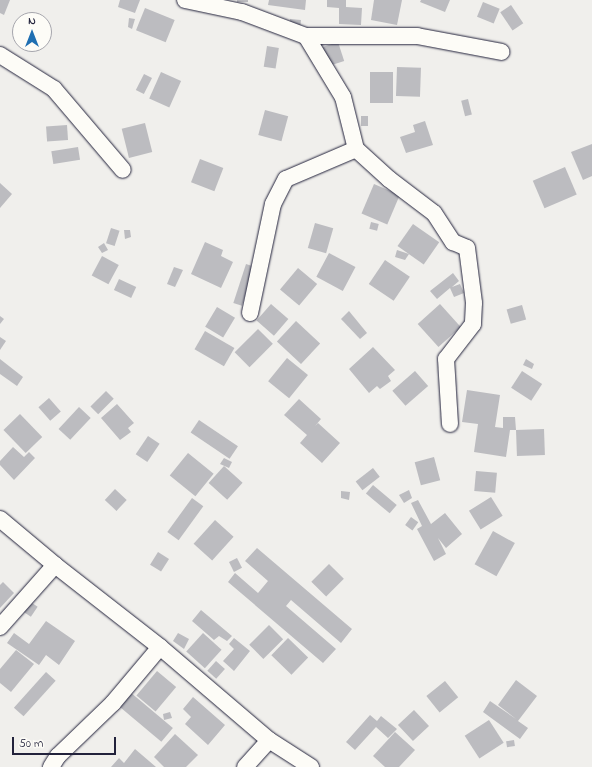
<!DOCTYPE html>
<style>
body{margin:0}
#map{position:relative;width:592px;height:767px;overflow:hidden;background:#f0efec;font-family:"Indie Flower",sans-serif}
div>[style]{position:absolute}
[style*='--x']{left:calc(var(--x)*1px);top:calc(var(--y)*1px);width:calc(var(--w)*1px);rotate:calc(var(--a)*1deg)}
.building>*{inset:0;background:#bcbcc0;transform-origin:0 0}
.roads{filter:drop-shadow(0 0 1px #22223b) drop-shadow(0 0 1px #22223b)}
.minor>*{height:16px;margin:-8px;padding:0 8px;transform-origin:8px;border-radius:8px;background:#fdfcf7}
span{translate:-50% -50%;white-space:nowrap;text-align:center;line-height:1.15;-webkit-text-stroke:3px #fdfcf7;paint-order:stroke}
.north{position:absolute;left:12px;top:12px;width:40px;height:40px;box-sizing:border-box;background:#fdfcf7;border:1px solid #a5a5ac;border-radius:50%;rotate:0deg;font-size:11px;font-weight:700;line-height:16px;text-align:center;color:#22223b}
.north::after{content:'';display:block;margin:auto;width:14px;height:18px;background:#1f6fb2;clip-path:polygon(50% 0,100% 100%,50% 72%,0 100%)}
.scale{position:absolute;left:12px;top:737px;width:104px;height:18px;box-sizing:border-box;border:2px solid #22223b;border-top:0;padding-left:5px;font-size:12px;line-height:14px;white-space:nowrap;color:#22223b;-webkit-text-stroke:3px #fdfcf7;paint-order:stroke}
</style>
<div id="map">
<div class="building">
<div style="clip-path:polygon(0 0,10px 0,4px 15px,0 13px)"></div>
<div style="clip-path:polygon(120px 0,140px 0,135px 13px,118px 7px)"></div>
<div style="left:237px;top:0;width:11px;height:2px"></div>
<div style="clip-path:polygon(269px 0,306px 0,305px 10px,268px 5px)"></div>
<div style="clip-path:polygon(327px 0,346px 0,346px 7px,362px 8px,361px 25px,339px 24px,339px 8px,327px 7px)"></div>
<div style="clip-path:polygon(374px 0,402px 0,397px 25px,371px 20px)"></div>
<div style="clip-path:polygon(421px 0,450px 0,445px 12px,420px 2px)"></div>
<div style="left:483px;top:2px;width:18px;height:16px;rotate:22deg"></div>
<div style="left:511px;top:5px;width:22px;height:13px;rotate:56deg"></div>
<div style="left:145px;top:8px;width:32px;height:24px;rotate:22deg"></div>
<div style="clip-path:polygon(129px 18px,135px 19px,132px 29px,128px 27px)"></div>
<div style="left:290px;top:19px;width:11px;height:6px;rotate:5deg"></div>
<div style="left:338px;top:42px;width:20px;height:17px;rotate:72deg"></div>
<div style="left:267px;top:46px;width:12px;height:21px;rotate:9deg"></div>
<div style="left:397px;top:67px;width:24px;height:29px;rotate:2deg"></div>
<div style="left:161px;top:72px;width:22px;height:29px;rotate:24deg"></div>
<div style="left:370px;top:72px;width:23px;height:31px"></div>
<div style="left:144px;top:74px;width:9px;height:18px;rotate:27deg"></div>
<div style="left:468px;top:99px;width:16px;height:7px;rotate:76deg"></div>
<div style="left:265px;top:110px;width:24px;height:26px;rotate:15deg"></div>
<div style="left:361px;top:116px;width:7px;height:10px"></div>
<div style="clip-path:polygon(425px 121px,433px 145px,406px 153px,400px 137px,415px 132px,413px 125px)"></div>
<div style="left:145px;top:123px;width:30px;height:24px;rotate:76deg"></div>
<div style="left:67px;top:125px;width:15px;height:21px;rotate:86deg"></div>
<div style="clip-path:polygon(592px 144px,592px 176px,583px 180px,571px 152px)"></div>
<div style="left:78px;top:147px;width:13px;height:27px;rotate:81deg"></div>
<div style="left:200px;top:159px;width:25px;height:25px;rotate:21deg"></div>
<div style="left:565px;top:167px;width:30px;height:35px;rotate:67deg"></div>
<div style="clip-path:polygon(0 183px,12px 194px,0 208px)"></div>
<div style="left:374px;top:184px;width:28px;height:32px;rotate:23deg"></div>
<div style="left:371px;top:222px;width:8px;height:7px;rotate:14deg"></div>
<div style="left:315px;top:223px;width:19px;height:26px;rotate:16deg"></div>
<div style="left:413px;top:224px;width:32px;height:27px;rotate:35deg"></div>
<div style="left:111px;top:228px;width:9px;height:16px;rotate:18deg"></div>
<div style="clip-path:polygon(124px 230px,130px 230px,131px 237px,125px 239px)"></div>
<div style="clip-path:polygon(205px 242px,223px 250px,221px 256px,233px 262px,221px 288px,191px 274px)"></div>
<div style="clip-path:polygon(104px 243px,108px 250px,102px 253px,98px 247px)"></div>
<div style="clip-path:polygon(397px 250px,409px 254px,405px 260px,395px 257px)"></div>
<div style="left:329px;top:253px;width:30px;height:27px;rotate:28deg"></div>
<div style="left:102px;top:256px;width:19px;height:22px;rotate:28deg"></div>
<div style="left:385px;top:260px;width:30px;height:29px;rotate:34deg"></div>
<div style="left:246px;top:264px;width:9px;height:41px;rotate:18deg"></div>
<div style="clip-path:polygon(174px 267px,183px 270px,175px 287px,167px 284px)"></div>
<div style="left:298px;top:268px;width:25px;height:28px;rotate:40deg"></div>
<div style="clip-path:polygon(453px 273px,459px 281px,452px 287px,460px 284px,464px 293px,454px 297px,450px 288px,437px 299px,430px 291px)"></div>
<div style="left:119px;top:279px;width:19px;height:12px;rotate:25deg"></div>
<div style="left:271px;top:304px;width:23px;height:22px;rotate:41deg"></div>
<div style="left:440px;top:304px;width:31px;height:30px;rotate:48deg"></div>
<div style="left:522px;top:305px;width:15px;height:16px;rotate:74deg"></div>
<div style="left:217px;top:307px;width:21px;height:23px;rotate:31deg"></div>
<div style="clip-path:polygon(349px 311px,367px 333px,360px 339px,341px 319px)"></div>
<div style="clip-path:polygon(0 316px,4px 319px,0 324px)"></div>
<div style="left:296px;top:321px;width:33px;height:28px;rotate:43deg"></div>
<div style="left:258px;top:329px;width:21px;height:33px;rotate:45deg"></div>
<div style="left:205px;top:331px;width:34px;height:21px;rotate:30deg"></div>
<div style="clip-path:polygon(0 337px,6px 341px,0 350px)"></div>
<div style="clip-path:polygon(373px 347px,395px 370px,388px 376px,391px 381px,380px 389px,377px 386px,369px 393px,349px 369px)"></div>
<div style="left:287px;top:358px;width:27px;height:30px;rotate:39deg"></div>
<div style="clip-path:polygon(0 359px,23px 377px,17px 386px,0 374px)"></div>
<div style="clip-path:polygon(526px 359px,534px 364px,532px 369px,523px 365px)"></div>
<div style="left:415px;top:371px;width:20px;height:30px;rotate:49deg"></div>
<div style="left:522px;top:371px;width:24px;height:20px;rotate:33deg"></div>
<div style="clip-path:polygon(467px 390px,500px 395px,495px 427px,503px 428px,503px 417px,515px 417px,516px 430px,510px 430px,506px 457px,474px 452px,478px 424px,462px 422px)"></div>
<div style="left:106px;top:391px;width:11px;height:22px;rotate:45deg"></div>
<div style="left:49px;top:398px;width:18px;height:14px;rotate:49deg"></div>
<div style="clip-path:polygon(299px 399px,321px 419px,315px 426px,318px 423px,340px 443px,322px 463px,300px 443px,307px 435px,284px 415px)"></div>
<div style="clip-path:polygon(117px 404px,134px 423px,128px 428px,131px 432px,120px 440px,101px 418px)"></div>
<div style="left:79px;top:407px;width:16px;height:30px;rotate:43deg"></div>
<div style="left:20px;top:414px;width:32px;height:23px;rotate:46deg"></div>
<div style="left:199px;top:420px;width:47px;height:15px;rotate:34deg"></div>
<div style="left:544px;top:429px;width:26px;height:28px;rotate:88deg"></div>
<div style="left:148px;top:436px;width:14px;height:22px;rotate:34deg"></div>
<div style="clip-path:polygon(13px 447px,24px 457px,29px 452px,35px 458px,14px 480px,0 465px,0 461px)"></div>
<div style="left:188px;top:453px;width:33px;height:29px;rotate:39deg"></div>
<div style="left:434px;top:457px;width:24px;height:20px;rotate:75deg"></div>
<div style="clip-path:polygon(224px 458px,232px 462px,229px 468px,220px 464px)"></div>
<div style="left:224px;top:466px;width:25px;height:23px;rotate:42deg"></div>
<div style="left:373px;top:468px;width:11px;height:22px;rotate:52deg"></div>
<div style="left:476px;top:471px;width:21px;height:20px;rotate:5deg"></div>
<div style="left:373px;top:485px;width:31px;height:11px;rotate:40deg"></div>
<div style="left:115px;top:489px;width:16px;height:15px;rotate:43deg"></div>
<div style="clip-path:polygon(409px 490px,412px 498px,404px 503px,399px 495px)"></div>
<div style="clip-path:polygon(341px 491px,350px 492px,349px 500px,341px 498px)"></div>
<div style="left:491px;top:497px;width:22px;height:26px;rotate:58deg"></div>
<div style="left:192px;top:498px;width:14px;height:42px;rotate:36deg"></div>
<div style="clip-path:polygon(418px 500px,431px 524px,445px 513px,462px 534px,446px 548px,438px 538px,446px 554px,434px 561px,417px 529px,422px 526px,411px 503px)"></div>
<div style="left:411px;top:517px;width:9px;height:10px;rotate:36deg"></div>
<div style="left:215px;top:520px;width:25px;height:32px;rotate:42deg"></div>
<div style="left:493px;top:531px;width:25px;height:38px;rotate:29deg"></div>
<div style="clip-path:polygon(257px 548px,352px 629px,341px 643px,291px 600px,286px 606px,336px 649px,323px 663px,228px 582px,235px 573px,258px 593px,268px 581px,245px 561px)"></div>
<div style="left:158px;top:552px;width:13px;height:15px;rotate:32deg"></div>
<div style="left:237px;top:558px;width:11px;height:9px;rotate:63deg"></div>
<div style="left:329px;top:564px;width:21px;height:25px;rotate:45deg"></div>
<div style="clip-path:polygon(3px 582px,14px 593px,0 608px,0 585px)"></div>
<div style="left:26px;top:599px;width:14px;height:12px;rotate:34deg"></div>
<div style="clip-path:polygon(201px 610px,232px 636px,227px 641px,219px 636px,214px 640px,192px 621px)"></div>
<div style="clip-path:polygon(46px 621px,75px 641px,59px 665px,46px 655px,39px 665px,7px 643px,14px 633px,29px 644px)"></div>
<div style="left:269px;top:625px;width:20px;height:28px;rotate:45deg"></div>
<div style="clip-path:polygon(178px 633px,189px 639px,184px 649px,173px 641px)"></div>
<div style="left:203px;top:633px;width:25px;height:25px;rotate:42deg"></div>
<div style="clip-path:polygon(234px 638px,250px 651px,234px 671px,223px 661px,234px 649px,229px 644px)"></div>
<div style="left:288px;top:638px;width:28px;height:24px;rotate:44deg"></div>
<div style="clip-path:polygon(16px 650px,34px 664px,11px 692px,0 683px,0 669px)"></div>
<div style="left:216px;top:661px;width:12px;height:13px;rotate:42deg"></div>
<div style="left:157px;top:671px;width:25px;height:32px;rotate:40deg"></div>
<div style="left:46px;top:672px;width:13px;height:48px;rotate:42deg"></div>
<div style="clip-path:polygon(516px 680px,537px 696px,518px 721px,528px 728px,520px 739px,483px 712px,490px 701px,516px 719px,498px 705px)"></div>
<div style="left:445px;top:681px;width:21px;height:24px;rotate:51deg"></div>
<div style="left:130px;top:692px;width:56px;height:18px;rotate:40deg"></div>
<div style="clip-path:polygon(193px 697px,225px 725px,208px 745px,185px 724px,191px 717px,183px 709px)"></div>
<div style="left:414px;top:710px;width:22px;height:22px;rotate:47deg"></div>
<div style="clip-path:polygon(170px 712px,172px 718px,164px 720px,163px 714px)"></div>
<div style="clip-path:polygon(370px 715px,377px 721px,381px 716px,397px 729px,388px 738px,376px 727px,355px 750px,346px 742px)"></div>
<div style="left:489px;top:720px;width:27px;height:29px;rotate:57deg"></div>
<div style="clip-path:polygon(395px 732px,415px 750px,399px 767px,385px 767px,373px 756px)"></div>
<div style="clip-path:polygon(175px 734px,198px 755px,186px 767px,164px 767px,154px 757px)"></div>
<div style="left:514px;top:740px;width:6px;height:8px;rotate:81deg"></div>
<div style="clip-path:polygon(135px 749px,156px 767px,111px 767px,119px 758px,124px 763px)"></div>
</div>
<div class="roads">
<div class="minor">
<div style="--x:185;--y:0;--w:58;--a:11.9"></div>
<div style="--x:242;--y:12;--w:68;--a:20.6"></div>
<div style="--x:306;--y:36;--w:111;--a:0"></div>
<div style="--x:417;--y:36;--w:86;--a:10.7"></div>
<div style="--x:306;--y:36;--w:71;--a:58.8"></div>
<div style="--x:343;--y:97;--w:54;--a:76"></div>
<div style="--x:356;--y:149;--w:45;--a:42.3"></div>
<div style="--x:389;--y:179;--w:56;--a:37.1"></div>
<div style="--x:434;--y:213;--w:35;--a:57"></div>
<div style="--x:453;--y:242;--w:15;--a:23"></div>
<div style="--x:467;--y:248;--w:55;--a:82.7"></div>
<div style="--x:474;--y:303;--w:21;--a:93"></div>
<div style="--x:473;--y:324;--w:44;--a:127.6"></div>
<div style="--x:446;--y:359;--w:65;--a:86.5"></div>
<div style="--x:0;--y:55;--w:64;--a:32.2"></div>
<div style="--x:54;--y:89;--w:106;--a:49.6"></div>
<div style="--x:250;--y:313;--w:111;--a:-78.1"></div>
<div style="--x:273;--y:204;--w:28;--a:-63"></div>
<div style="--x:286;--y:179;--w:76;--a:-23.2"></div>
<div style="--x:0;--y:519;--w:72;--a:39.9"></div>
<div style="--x:55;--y:565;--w:133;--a:38"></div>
<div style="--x:160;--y:647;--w:143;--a:40.5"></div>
<div style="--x:269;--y:740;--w:50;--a:32.7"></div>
<div style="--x:0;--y:627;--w:83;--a:-48.4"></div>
<div style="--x:51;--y:767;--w:13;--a:-58"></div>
<div style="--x:58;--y:756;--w:76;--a:-43.9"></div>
<div style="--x:113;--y:703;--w:73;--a:-50"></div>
<div style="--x:245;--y:767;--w:36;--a:-48"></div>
</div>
</div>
<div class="north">N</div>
<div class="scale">50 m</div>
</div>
